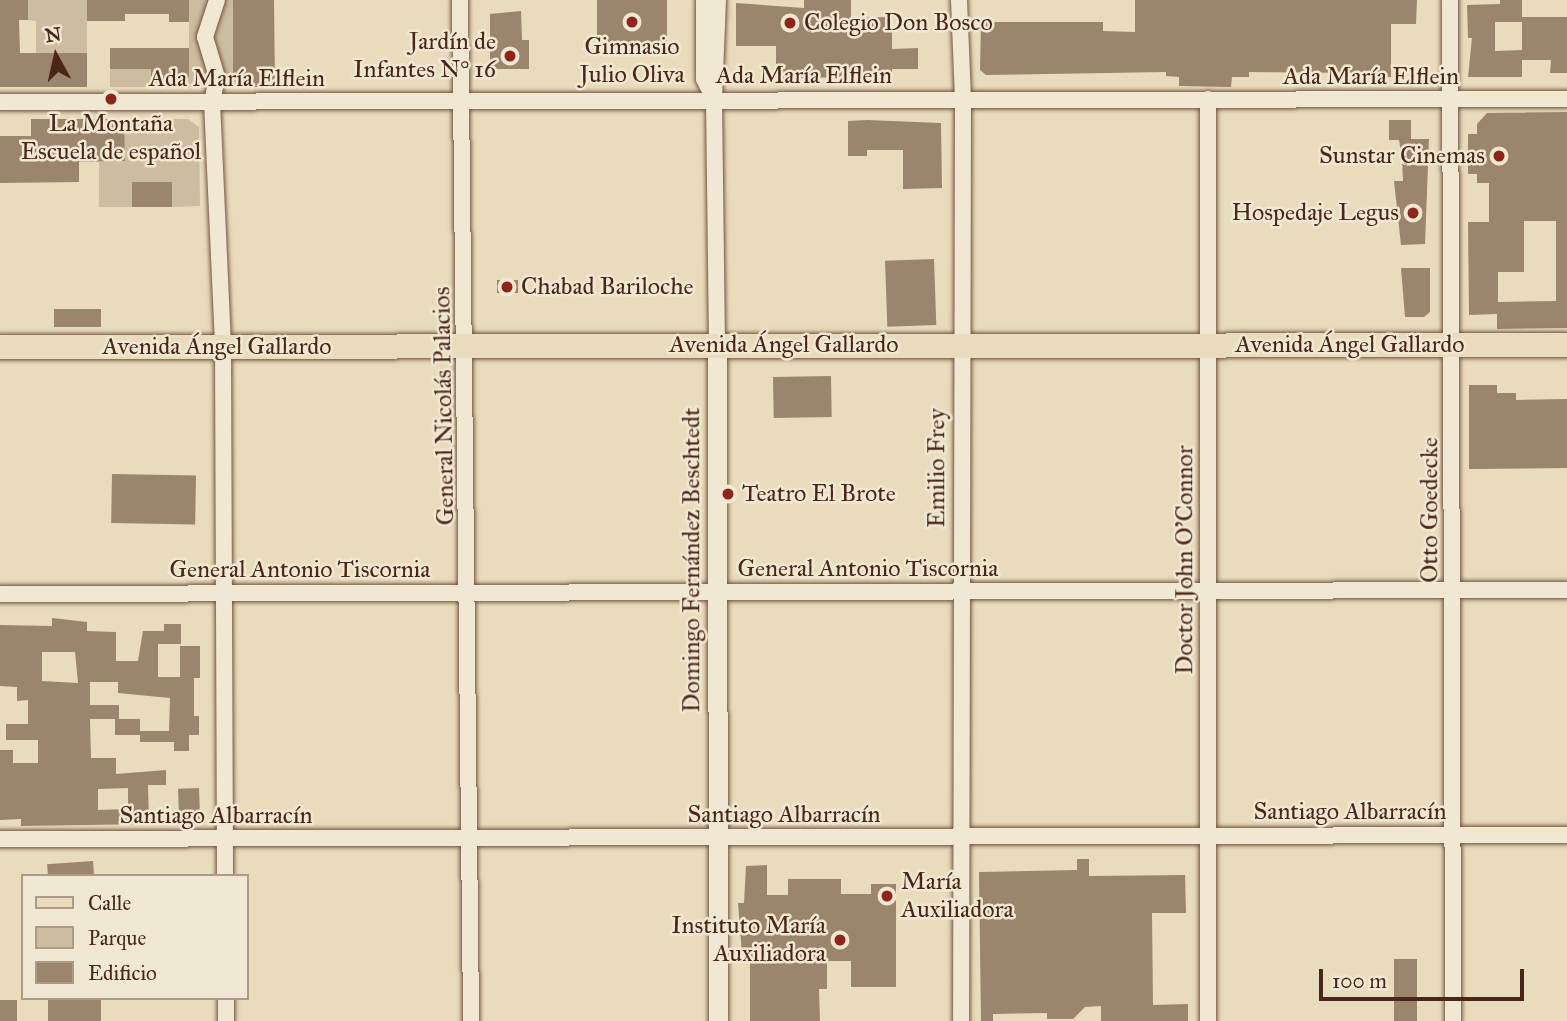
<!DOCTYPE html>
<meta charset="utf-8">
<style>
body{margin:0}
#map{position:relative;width:1567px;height:1021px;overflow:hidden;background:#e8dcbc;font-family:"IM FELL Great Primer",serif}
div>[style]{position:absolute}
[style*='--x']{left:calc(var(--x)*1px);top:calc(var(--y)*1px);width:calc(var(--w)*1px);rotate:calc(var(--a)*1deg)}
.green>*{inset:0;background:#cdbda0;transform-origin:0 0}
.building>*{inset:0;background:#9c856d;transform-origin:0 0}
.roads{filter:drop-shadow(0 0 2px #725441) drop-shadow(0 0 2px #725441)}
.minor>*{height:16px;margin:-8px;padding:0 8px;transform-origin:8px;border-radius:8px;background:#f0e8d3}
.tertiary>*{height:19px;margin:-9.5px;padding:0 9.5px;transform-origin:9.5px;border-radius:9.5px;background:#f0e8d3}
.primary>*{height:24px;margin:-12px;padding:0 12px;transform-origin:12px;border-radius:12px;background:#e8dcbc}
.dots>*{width:19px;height:19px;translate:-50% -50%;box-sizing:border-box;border:4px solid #f0e8d3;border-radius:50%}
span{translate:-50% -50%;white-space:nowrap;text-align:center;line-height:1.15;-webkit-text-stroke:5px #f0e8d3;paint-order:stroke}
.poi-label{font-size:24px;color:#4a2618}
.left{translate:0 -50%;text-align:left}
.right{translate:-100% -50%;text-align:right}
.street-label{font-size:24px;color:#4a2618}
.legend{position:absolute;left:21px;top:874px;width:228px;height:126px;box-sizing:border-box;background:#f0e8d3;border:2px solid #ae9a88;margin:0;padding:9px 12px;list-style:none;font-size:21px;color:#4a2618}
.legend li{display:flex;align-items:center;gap:14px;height:35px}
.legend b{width:35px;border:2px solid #ae9a88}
.north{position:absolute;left:21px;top:21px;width:70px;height:70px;-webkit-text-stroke:5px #f0e8d3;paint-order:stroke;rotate:352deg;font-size:19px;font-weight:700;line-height:28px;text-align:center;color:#4a2618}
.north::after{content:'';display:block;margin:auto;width:24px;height:32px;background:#4a2618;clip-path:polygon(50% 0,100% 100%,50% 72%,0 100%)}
.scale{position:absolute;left:1319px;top:969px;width:205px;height:32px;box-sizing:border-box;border:4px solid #4a2618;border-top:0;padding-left:9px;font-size:21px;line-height:24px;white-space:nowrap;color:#4a2618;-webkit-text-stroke:5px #f0e8d3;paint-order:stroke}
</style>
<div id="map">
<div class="green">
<div style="clip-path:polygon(28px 0,87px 0,87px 53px,36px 53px,36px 21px,28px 20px)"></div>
<div style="clip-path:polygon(189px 0,233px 0,233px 77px,242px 87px,180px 87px,189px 77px)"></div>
<div style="left:110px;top:69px;width:41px;height:18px"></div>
<div style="clip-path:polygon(124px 119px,188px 119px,199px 127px,200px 206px,172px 207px,171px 182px,132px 183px,132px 207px,99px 207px,99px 162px,124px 161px)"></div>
</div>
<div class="building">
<div style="clip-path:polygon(0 0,28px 0,28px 20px,19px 20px,20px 53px,87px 53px,87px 87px,0 87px)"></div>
<div style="clip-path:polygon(87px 0,189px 0,189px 22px,169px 22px,169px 14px,125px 14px,125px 21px,87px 21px)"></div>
<div style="clip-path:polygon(233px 0,274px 0,275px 87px,242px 87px,233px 77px)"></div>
<div style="left:597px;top:0;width:70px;height:44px"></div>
<div style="clip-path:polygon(804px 0,851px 0,851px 18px,892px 17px,892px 49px,918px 48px,918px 69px,892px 69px,892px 77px,776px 78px,776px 46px,736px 46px,736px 3px,804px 8px)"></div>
<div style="clip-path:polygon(1135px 0,1417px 0,1416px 24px,1391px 24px,1391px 77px,1369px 77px,1369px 73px,1249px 72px,1249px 77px,1232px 77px,1231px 87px,1179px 86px,1179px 77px,1166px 76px,1166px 72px,986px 75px,980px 70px,981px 22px,1103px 22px,1103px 31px,1135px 32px)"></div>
<div style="clip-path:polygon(evenodd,1500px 0,1522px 0,1522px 17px,1567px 17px,1567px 73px,1550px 73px,1551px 60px,1522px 60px,1522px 77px,1468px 77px,1472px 38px,1468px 38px,1467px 5px,1500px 4px,1500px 0,1495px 22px,1522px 22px,1522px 50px,1495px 51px,1495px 22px)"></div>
<div style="clip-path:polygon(521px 11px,522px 40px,529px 40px,529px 69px,490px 69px,490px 14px)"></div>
<div style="clip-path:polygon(110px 48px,189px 48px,189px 77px,180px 87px,151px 87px,151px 69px,110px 69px)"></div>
<div style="clip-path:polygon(evenodd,1567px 112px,1567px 328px,1497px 329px,1497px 314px,1469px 315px,1468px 222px,1489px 222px,1489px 183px,1477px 183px,1477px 174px,1468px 174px,1468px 134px,1477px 134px,1477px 124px,1487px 113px,1567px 112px,1524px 221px,1556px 221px,1556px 301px,1498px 302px,1498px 272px,1524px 272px,1524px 221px)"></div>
<div style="clip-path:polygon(31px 119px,124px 119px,125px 161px,79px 162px,79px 182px,0 183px,0 136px,31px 136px)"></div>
<div style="clip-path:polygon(867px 120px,941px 123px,942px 188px,903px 189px,903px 150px,867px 150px,867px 156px,848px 156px,848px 121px)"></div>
<div style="clip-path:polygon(1389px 120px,1411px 120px,1411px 139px,1429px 139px,1425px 244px,1401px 245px,1394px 181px,1403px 181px,1402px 159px,1399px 140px,1389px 140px)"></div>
<div style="left:172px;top:182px;width:25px;height:40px;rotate:90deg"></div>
<div style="left:934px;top:259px;width:66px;height:49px;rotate:88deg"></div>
<div style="clip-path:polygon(1401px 268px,1430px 268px,1430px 312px,1424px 317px,1405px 317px)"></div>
<div style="left:518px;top:280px;width:13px;height:21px;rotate:90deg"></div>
<div style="left:54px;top:309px;width:47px;height:18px"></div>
<div style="left:831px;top:376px;width:41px;height:58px;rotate:89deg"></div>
<div style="clip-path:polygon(1469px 385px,1497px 385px,1497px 393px,1516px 393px,1516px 400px,1567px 399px,1567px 468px,1469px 469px)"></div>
<div style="left:112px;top:474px;width:84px;height:49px;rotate:1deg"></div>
<div style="clip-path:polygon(evenodd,52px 618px,87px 622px,87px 631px,116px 632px,116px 661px,138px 661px,143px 631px,164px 631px,164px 624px,181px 624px,181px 644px,158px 644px,158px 677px,180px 677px,180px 646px,200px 646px,200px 678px,194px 678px,194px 716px,199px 716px,199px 735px,189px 735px,189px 751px,174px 751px,174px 742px,140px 742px,140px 735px,115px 735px,115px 719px,140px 719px,140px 731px,169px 731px,170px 698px,118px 693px,118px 682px,90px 682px,90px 705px,119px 705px,119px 719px,90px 719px,91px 758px,116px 758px,116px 774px,166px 770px,166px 785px,148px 785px,149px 824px,21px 826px,21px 819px,0 820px,0 750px,13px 750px,13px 763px,38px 763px,38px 740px,6px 740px,6px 724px,28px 724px,28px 700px,17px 701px,17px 687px,0 686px,0 625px,52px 626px,52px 618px,42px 652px,75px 652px,78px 683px,42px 681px,42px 652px,52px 618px,128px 788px,128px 809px,98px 810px,98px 789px,128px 788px)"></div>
<div style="left:199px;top:788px;width:31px;height:21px;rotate:88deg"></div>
<div style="clip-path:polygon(1077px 859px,1089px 859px,1089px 876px,1185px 875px,1186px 913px,1152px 913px,1153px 1005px,1188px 1004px,1188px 1021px,1101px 1021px,1101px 1006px,1085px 1007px,1073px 1019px,1047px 1019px,1047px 1013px,993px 1014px,993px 1021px,981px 1021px,979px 872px,1077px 870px)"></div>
<div style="left:93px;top:861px;width:15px;height:46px;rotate:86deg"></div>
<div style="clip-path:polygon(767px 865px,767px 895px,788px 895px,788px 879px,841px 879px,841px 894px,871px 894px,871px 884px,896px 884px,896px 987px,851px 987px,851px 961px,827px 961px,827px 989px,819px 989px,820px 1021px,750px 1021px,750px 954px,742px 954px,738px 903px,744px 903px,746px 866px)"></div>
<div style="left:1394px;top:959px;width:23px;height:62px"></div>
<div style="left:48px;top:998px;width:53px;height:23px"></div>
<div style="left:0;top:1000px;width:17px;height:21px"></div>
</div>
<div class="roads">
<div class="minor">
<div style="--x:217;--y:0;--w:39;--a:108"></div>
<div style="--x:205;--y:37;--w:42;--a:73.3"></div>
<div style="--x:217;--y:77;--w:25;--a:101"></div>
<div style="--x:212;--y:102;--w:245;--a:87.4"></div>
<div style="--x:223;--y:347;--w:529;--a:89.78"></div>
<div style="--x:460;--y:0;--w:1021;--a:89.38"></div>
<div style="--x:704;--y:0;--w:79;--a:90"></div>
<div style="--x:704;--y:79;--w:22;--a:63"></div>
<div style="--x:714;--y:99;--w:99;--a:-87.7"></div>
<div style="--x:959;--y:0;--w:99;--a:87.7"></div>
<div style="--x:963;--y:99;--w:922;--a:90.12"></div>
<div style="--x:1450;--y:0;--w:1021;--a:89.83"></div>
<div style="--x:714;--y:99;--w:246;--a:89.3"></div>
<div style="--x:0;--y:102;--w:1567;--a:-0.11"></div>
<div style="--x:0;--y:594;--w:1567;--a:-0.15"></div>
<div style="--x:0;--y:839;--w:1567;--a:-0.15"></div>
<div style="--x:226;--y:998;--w:23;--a:90"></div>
<div style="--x:1208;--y:1021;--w:922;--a:-90"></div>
</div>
<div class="tertiary">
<div style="--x:717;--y:345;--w:676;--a:89.92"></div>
</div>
<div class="primary">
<div style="--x:0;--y:347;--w:1567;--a:-0.07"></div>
</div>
</div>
<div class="dots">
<div style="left:632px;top:22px;background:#8f2418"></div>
<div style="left:790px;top:23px;background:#8f2418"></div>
<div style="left:510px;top:56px;background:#8f2418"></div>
<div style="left:111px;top:99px;background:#8f2418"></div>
<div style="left:1499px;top:156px;background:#8f2418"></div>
<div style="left:1413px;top:213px;background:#8f2418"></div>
<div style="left:507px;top:287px;background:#8f2418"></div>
<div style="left:728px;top:494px;background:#8f2418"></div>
<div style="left:887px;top:896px;background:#8f2418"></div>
<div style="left:840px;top:940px;background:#8f2418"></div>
</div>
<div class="poi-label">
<span class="left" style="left:804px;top:23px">Colegio Don Bosco</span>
<span class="right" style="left:496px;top:56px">Jardín de<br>Infantes N° 16</span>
<span style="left:632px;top:61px">Gimnasio<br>Julio Oliva</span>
<span style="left:111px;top:138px">La Montaña<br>Escuela de español</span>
<span class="right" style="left:1485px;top:156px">Sunstar Cinemas</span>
<span class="right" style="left:1399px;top:213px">Hospedaje Legus</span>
<span class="left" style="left:521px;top:287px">Chabad Bariloche</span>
<span class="left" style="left:742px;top:494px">Teatro El Brote</span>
<span class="left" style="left:901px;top:896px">María<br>Auxiliadora</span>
<span class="right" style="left:826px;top:940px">Instituto María<br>Auxiliadora</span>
</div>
<div class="street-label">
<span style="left:804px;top:76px">Ada María Elflein</span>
<span style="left:1371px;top:77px">Ada María Elflein</span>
<span style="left:237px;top:79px">Ada María Elflein</span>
<span style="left:784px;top:345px">Avenida Ángel Gallardo</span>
<span style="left:1350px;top:345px">Avenida Ángel Gallardo</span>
<span style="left:217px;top:347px">Avenida Ángel Gallardo</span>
<span style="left:444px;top:406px;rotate:-91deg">General Nicolás Palacios</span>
<span style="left:937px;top:468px;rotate:-90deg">Emilio Frey</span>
<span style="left:1430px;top:510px;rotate:-90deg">Otto Goedecke</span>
<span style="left:692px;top:560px;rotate:-90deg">Domingo Fernández Beschtedt</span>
<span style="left:1185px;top:560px;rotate:-90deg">Doctor John O'Connor</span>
<span style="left:868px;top:569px">General Antonio Tiscornia</span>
<span style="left:300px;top:570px">General Antonio Tiscornia</span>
<span style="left:1350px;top:812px">Santiago Albarracín</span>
<span style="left:784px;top:815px">Santiago Albarracín</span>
<span style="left:216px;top:816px">Santiago Albarracín</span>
</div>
<ul class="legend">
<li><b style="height:9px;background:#e8dcbc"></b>Calle</li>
<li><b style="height:19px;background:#cdbda0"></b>Parque</li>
<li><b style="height:19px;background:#9c856d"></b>Edificio</li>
</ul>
<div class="north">N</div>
<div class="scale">100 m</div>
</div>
